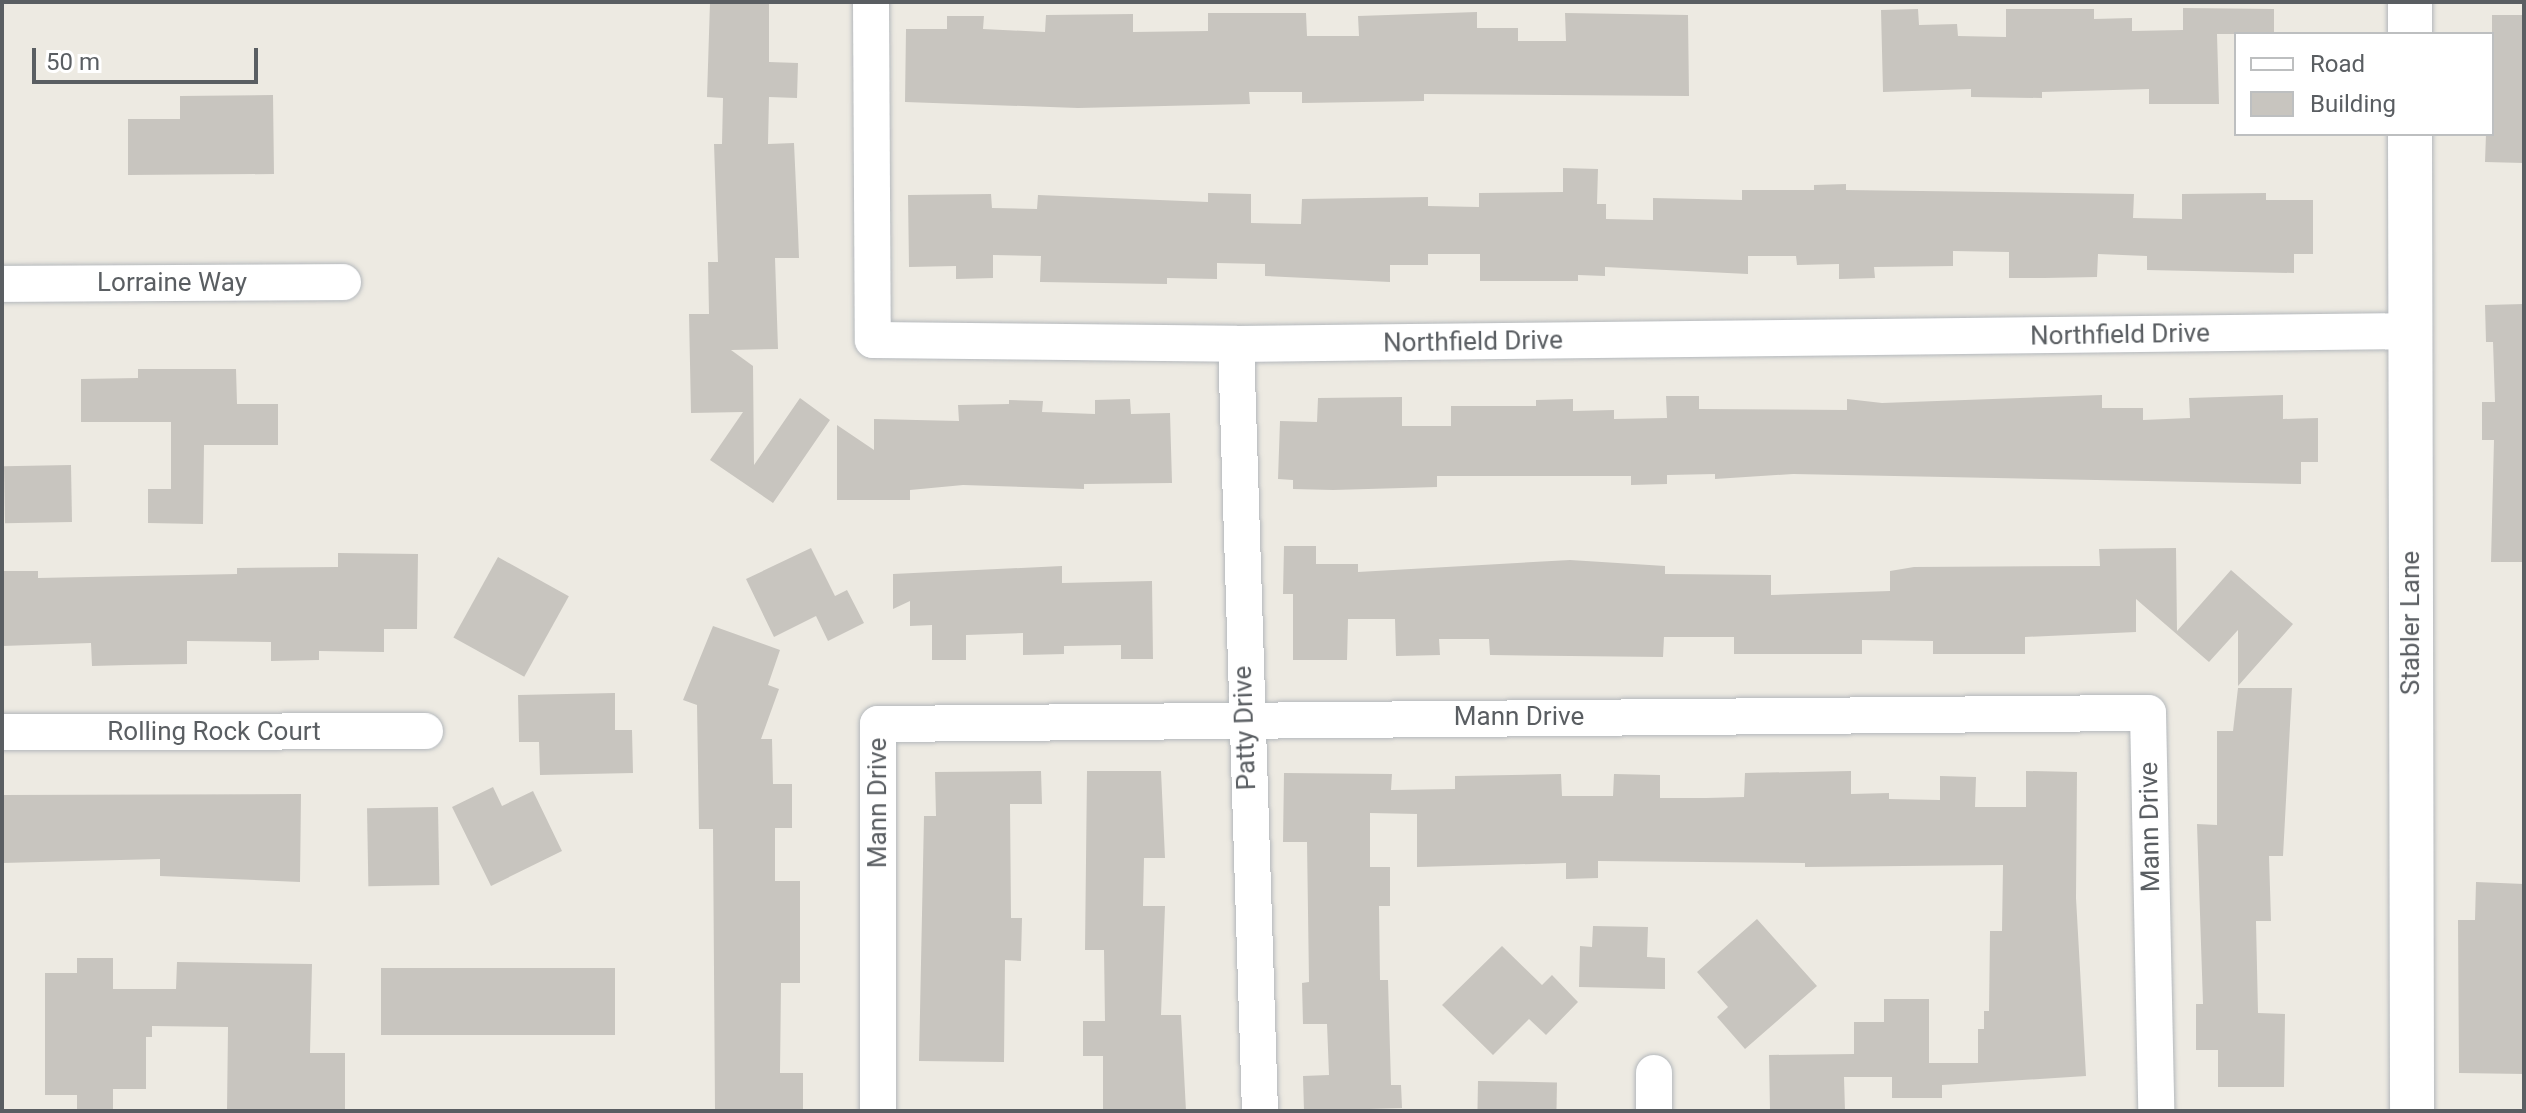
<!DOCTYPE html>
<style>
body{margin:0}
#map{position:relative;width:2526px;height:1113px;overflow:hidden;background:#edeae2;font-family:Roboto,sans-serif}
div>[style]{position:absolute}
[style*='--x']{left:calc(var(--x)*1px);top:calc(var(--y)*1px);width:calc(var(--w)*1px);rotate:calc(var(--a)*1deg)}
.building>*{inset:0;background:#c8c5bf;transform-origin:0 0}
.roads{filter:drop-shadow(0 0 2px #b4b8bc) drop-shadow(0 0 2px #b4b8bc)}
.street>*{height:36px;margin:-18px;padding:0 18px;transform-origin:18px;border-radius:18px;background:#fff}
.secondary>*{height:44px;margin:-22px;padding:0 22px;transform-origin:22px;border-radius:22px;background:#fff}
span{translate:-50% -50%;white-space:nowrap;text-align:center;line-height:1.15;-webkit-text-stroke:8px #fff;paint-order:stroke}
.street-label{font-size:26px;color:#5a5e62}
.frame{position:absolute;inset:0;border:4px solid #5a5e62;pointer-events:none}
.legend{position:absolute;left:2234px;top:32px;width:260px;height:104px;box-sizing:border-box;background:#fff;border:2px solid #bdbfc0;margin:0;padding:10px 14px;list-style:none;font-size:24px;color:#5a5e62}
.legend li{display:flex;align-items:center;gap:16px;height:40px}
.legend b{width:40px;border:2px solid #bdbfc0}
.scale{position:absolute;left:32px;top:48px;width:226px;height:36px;box-sizing:border-box;border:4px solid #5a5e62;border-top:0;padding-left:10px;font-size:24px;line-height:28px;white-space:nowrap;color:#5a5e62;-webkit-text-stroke:6px #fff;paint-order:stroke}
</style>
<div id="map">
<div class="building">
<div style="clip-path:polygon(710px 2px,769px 2px,769px 62px,798px 63px,797px 98px,769px 97px,768px 144px,794px 143px,798px 231px,799px 258px,775px 258px,778px 349px,731px 350px,753px 366px,754px 465px,800px 398px,830px 420px,773px 503px,710px 460px,743px 412px,691px 413px,689px 314px,709px 314px,708px 262px,718px 262px,714px 144px,722px 144px,723px 98px,707px 97px)"></div>
<div style="clip-path:polygon(2183px 8px,2274px 9px,2274px 34px,2217px 34px,2219px 104px,2149px 104px,2149px 89px,2042px 92px,2042px 98px,1971px 97px,1971px 89px,1883px 92px,1881px 10px,1918px 9px,1919px 25px,1957px 24px,1958px 36px,2006px 37px,2006px 9px,2094px 9px,2094px 19px,2132px 18px,2132px 31px,2183px 30px)"></div>
<div style="clip-path:polygon(1477px 12px,1477px 28px,1518px 28px,1518px 41px,1566px 41px,1565px 13px,1688px 15px,1689px 96px,1424px 94px,1424px 101px,1302px 103px,1302px 92px,1249px 92px,1250px 104px,1078px 108px,905px 102px,906px 29px,947px 29px,947px 16px,984px 16px,983px 29px,1045px 32px,1046px 15px,1133px 14px,1133px 32px,1208px 31px,1208px 13px,1306px 13px,1307px 36px,1359px 36px,1358px 16px)"></div>
<div style="clip-path:polygon(2492px 15px,2524px 15px,2524px 163px,2485px 162px,2486px 134px,2492px 134px)"></div>
<div style="clip-path:polygon(273px 95px,274px 174px,128px 175px,128px 119px,180px 119px,180px 96px)"></div>
<div style="clip-path:polygon(1563px 168px,1598px 169px,1597px 204px,1606px 204px,1606px 219px,1653px 220px,1653px 198px,1742px 200px,1742px 190px,1814px 190px,1814px 185px,1846px 184px,1846px 190px,2134px 194px,2133px 218px,2182px 219px,2182px 194px,2266px 193px,2266px 200px,2313px 200px,2313px 254px,2294px 254px,2294px 273px,2147px 270px,2147px 256px,2098px 254px,2097px 277px,2044px 278px,2009px 278px,2009px 252px,1953px 251px,1953px 266px,1874px 267px,1875px 278px,1839px 279px,1839px 264px,1797px 265px,1796px 256px,1748px 256px,1748px 274px,1605px 267px,1605px 276px,1578px 275px,1578px 281px,1480px 281px,1480px 254px,1428px 254px,1428px 265px,1390px 265px,1390px 282px,1265px 276px,1265px 264px,1217px 263px,1217px 279px,1167px 278px,1167px 284px,1040px 282px,1041px 256px,993px 255px,993px 278px,956px 279px,956px 266px,909px 267px,908px 195px,991px 194px,992px 208px,1037px 209px,1038px 195px,1208px 202px,1208px 193px,1251px 194px,1251px 223px,1301px 224px,1302px 199px,1428px 197px,1428px 206px,1479px 207px,1479px 193px,1563px 192px)"></div>
<div style="clip-path:polygon(2524px 304px,2524px 562px,2491px 562px,2494px 440px,2482px 440px,2482px 402px,2495px 402px,2493px 342px,2486px 342px,2485px 305px)"></div>
<div style="clip-path:polygon(138px 369px,236px 369px,237px 404px,278px 404px,278px 445px,204px 445px,203px 524px,148px 523px,148px 489px,171px 489px,171px 422px,81px 422px,81px 379px,138px 378px)"></div>
<div style="clip-path:polygon(2102px 395px,2102px 408px,2143px 408px,2143px 420px,2190px 418px,2189px 398px,2283px 395px,2283px 419px,2318px 418px,2318px 462px,2301px 462px,2301px 484px,1793px 474px,1715px 479px,1715px 474px,1667px 475px,1667px 484px,1631px 485px,1631px 476px,1437px 476px,1437px 487px,1333px 490px,1293px 489px,1293px 480px,1278px 479px,1280px 421px,1317px 422px,1318px 398px,1402px 397px,1402px 426px,1451px 426px,1451px 406px,1536px 406px,1536px 400px,1573px 399px,1573px 411px,1614px 410px,1614px 419px,1667px 418px,1666px 396px,1699px 396px,1699px 409px,1847px 410px,1847px 399px,1882px 403px)"></div>
<div style="clip-path:polygon(1130px 399px,1131px 414px,1170px 413px,1172px 483px,1084px 484px,1084px 489px,963px 485px,910px 490px,910px 500px,837px 500px,837px 425px,874px 450px,874px 419px,959px 421px,958px 405px,1009px 404px,1009px 400px,1043px 401px,1042px 412px,1095px 414px,1095px 400px)"></div>
<div style="left:71px;top:465px;width:57px;height:67px;rotate:89deg"></div>
<div style="clip-path:polygon(1284px 546px,1316px 546px,1316px 564px,1358px 564px,1358px 572px,1570px 560px,1665px 566px,1665px 574px,1771px 575px,1771px 595px,1890px 591px,1890px 571px,1914px 567px,2100px 566px,2099px 549px,2176px 548px,2177px 631px,2231px 570px,2293px 624px,2238px 686px,2238px 630px,2209px 662px,2136px 599px,2136px 632px,2025px 637px,2025px 654px,1933px 654px,1933px 641px,1862px 640px,1862px 654px,1734px 654px,1734px 637px,1664px 637px,1663px 657px,1490px 655px,1489px 639px,1439px 639px,1440px 655px,1396px 656px,1395px 619px,1348px 619px,1347px 660px,1293px 660px,1293px 594px,1283px 594px)"></div>
<div style="clip-path:polygon(811px 548px,835px 596px,847px 590px,864px 623px,828px 641px,816px 616px,774px 637px,746px 579px)"></div>
<div style="clip-path:polygon(338px 553px,418px 554px,417px 629px,384px 629px,384px 652px,319px 651px,319px 660px,271px 661px,271px 642px,187px 641px,187px 664px,129px 665px,92px 666px,91px 643px,2px 646px,2px 571px,38px 571px,38px 578px,237px 574px,237px 568px,338px 567px)"></div>
<div style="left:498px;top:557px;width:81px;height:92px;rotate:29deg"></div>
<div style="clip-path:polygon(1062px 566px,1062px 583px,1152px 581px,1153px 659px,1121px 659px,1121px 645px,1064px 646px,1064px 654px,1023px 655px,1023px 633px,966px 635px,966px 660px,932px 660px,932px 625px,910px 626px,910px 601px,893px 609px,893px 574px)"></div>
<div style="clip-path:polygon(713px 626px,780px 650px,768px 685px,779px 689px,761px 739px,772px 739px,773px 784px,792px 784px,792px 828px,775px 828px,775px 881px,800px 881px,800px 983px,781px 983px,780px 1073px,803px 1073px,803px 1111px,715px 1111px,713px 829px,699px 829px,697px 705px,683px 700px)"></div>
<div style="clip-path:polygon(2238px 688px,2292px 688px,2283px 856px,2269px 856px,2271px 921px,2256px 921px,2258px 1013px,2285px 1014px,2284px 1087px,2218px 1087px,2218px 1050px,2196px 1050px,2196px 1004px,2203px 1004px,2197px 824px,2217px 825px,2217px 731px,2233px 731px)"></div>
<div style="clip-path:polygon(615px 693px,615px 730px,632px 730px,633px 773px,540px 775px,539px 742px,519px 742px,518px 695px)"></div>
<div style="clip-path:polygon(1041px 771px,1042px 804px,1010px 804px,1011px 918px,1022px 918px,1021px 961px,1005px 960px,1004px 1062px,919px 1061px,924px 816px,936px 816px,935px 772px)"></div>
<div style="clip-path:polygon(1087px 771px,1161px 771px,1165px 858px,1144px 858px,1143px 906px,1165px 906px,1161px 1015px,1181px 1015px,1186px 1111px,1103px 1111px,1103px 1056px,1083px 1056px,1083px 1021px,1105px 1021px,1104px 950px,1085px 950px)"></div>
<div style="clip-path:polygon(1851px 771px,1851px 794px,1889px 793px,1889px 799px,1940px 800px,1940px 776px,1976px 777px,1975px 807px,2026px 807px,2026px 771px,2077px 772px,2076px 898px,2086px 1076px,1942px 1085px,1942px 1098px,1892px 1098px,1892px 1077px,1844px 1077px,1845px 1111px,1770px 1111px,1769px 1055px,1854px 1054px,1854px 1022px,1884px 1022px,1884px 999px,1929px 999px,1929px 1063px,1978px 1063px,1978px 1029px,1984px 1029px,1984px 1011px,1989px 1011px,1990px 931px,2002px 931px,2003px 865px,1805px 867px,1805px 863px,1598px 861px,1598px 878px,1566px 879px,1566px 863px,1417px 867px,1417px 814px,1370px 813px,1370px 867px,1390px 867px,1390px 906px,1379px 906px,1380px 980px,1388px 980px,1391px 1085px,1401px 1085px,1402px 1108px,1304px 1111px,1303px 1076px,1329px 1075px,1327px 1024px,1303px 1024px,1302px 983px,1309px 982px,1307px 842px,1283px 842px,1284px 773px,1392px 774px,1391px 790px,1455px 789px,1455px 776px,1561px 774px,1562px 796px,1613px 796px,1614px 774px,1660px 775px,1660px 798px,1706px 798px,1744px 797px,1745px 773px)"></div>
<div style="clip-path:polygon(493px 787px,502px 806px,533px 791px,562px 851px,491px 886px,452px 807px)"></div>
<div style="clip-path:polygon(301px 794px,300px 882px,160px 876px,160px 859px,2px 863px,2px 795px)"></div>
<div style="left:438px;top:807px;width:78px;height:71px;rotate:89deg"></div>
<div style="clip-path:polygon(2476px 882px,2524px 884px,2524px 1074px,2459px 1073px,2458px 920px,2475px 920px)"></div>
<div style="clip-path:polygon(1757px 919px,1817px 986px,1745px 1049px,1717px 1017px,1728px 1007px,1697px 972px)"></div>
<div style="clip-path:polygon(1593px 926px,1648px 927px,1647px 957px,1665px 958px,1665px 989px,1579px 987px,1580px 946px,1592px 947px)"></div>
<div style="clip-path:polygon(1502px 946px,1542px 985px,1552px 975px,1578px 1002px,1546px 1035px,1529px 1019px,1493px 1055px,1442px 1005px)"></div>
<div style="clip-path:polygon(77px 958px,113px 958px,113px 989px,176px 989px,177px 962px,312px 964px,310px 1053px,345px 1053px,345px 1111px,227px 1111px,228px 1027px,152px 1026px,152px 1037px,146px 1037px,146px 1089px,113px 1089px,113px 1111px,77px 1111px,77px 1095px,45px 1095px,45px 973px,77px 973px)"></div>
<div style="left:381px;top:968px;width:234px;height:67px"></div>
<div style="left:1478px;top:1081px;width:79px;height:30px;rotate:1deg"></div>
</div>
<div class="roads">
<div class="street">
<div style="--x:871;--y:2;--w:338;--a:89.7"></div>
<div style="--x:873;--y:340;--w:363;--a:0.6"></div>
<div style="--x:1236;--y:344;--w:1174;--a:-0.63"></div>
<div style="--x:2;--y:284;--w:341;--a:-0.3"></div>
<div style="--x:1236;--y:344;--w:767;--a:88.21"></div>
<div style="--x:2;--y:732;--w:423;--a:-0.1"></div>
<div style="--x:1654;--y:1073;--w:38;--a:90"></div>
<div style="--x:878;--y:1111;--w:387;--a:-90"></div>
<div style="--x:878;--y:724;--w:1270;--a:-0.5"></div>
<div style="--x:2148;--y:713;--w:398;--a:88.8"></div>
</div>
<div class="secondary">
<div style="--x:2410;--y:2;--w:32;--a:90"></div>
<div style="--x:2410;--y:134;--w:977;--a:89.88"></div>
</div>
</div>
<div class="street-label">
<span style="left:172px;top:283px">Lorraine Way</span>
<span style="left:2120px;top:335px;rotate:-1deg">Northfield Drive</span>
<span style="left:1473px;top:342px;rotate:-1deg">Northfield Drive</span>
<span style="left:2411px;top:623px;rotate:-90deg">Stabler Lane</span>
<span style="left:1519px;top:717px">Mann Drive</span>
<span style="left:1245px;top:728px;rotate:-92deg">Patty Drive</span>
<span style="left:214px;top:732px">Rolling Rock Court</span>
<span style="left:878px;top:803px;rotate:-90deg">Mann Drive</span>
<span style="left:2150px;top:827px;rotate:-91deg">Mann Drive</span>
</div>
<div class="frame"></div>
<ul class="legend">
<li><b style="height:10px;background:#fff"></b>Road</li>
<li><b style="height:22px;background:#c8c5bf"></b>Building</li>
</ul>
<div class="scale">50 m</div>
</div>
